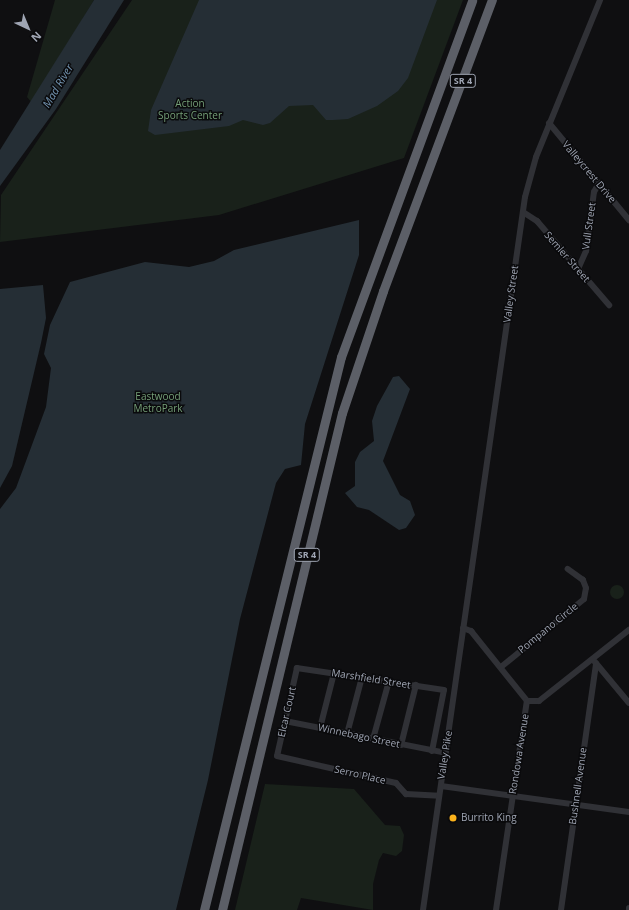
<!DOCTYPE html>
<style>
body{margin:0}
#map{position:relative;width:629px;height:910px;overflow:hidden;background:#0f0f11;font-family:"Open Sans",sans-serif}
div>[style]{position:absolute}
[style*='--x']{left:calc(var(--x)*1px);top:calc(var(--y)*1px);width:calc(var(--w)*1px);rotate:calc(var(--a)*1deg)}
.green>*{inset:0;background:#19211a}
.round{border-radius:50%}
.water>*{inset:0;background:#252e35}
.minor>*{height:6px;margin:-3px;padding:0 3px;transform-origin:3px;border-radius:3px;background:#303136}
.highway>*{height:9px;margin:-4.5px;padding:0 4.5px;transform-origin:4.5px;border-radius:4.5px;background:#5c5f67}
.dots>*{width:11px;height:11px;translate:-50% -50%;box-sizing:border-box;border:2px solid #0a0a0c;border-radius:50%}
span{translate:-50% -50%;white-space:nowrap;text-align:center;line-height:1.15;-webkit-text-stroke:3px #0a0a0c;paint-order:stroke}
.shield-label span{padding:1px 3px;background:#0a0a0c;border:1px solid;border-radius:3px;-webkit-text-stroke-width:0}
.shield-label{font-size:9px;color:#9fa5b3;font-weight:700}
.park-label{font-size:10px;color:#759f78}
.street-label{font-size:10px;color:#9fa5b3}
.poi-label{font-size:10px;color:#9fa5b3}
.left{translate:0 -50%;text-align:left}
.water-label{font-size:11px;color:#7394b1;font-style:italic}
.north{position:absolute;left:8px;top:8px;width:40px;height:40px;-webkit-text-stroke:3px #0a0a0c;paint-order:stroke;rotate:136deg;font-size:11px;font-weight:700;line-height:16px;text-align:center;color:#9fa5b3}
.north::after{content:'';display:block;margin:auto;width:14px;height:18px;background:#9fa5b3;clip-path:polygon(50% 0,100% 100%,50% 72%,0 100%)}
</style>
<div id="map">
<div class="green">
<div style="clip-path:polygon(55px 0,94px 0,32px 103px,27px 97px)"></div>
<div style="clip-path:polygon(132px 0,463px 0,404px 158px,219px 215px,0 242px,1px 195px)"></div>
<div class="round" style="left:610px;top:585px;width:14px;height:14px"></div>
<div style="clip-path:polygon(265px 784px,354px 789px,385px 825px,400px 826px,404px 835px,402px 851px,396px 856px,383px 853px,379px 860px,373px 884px,373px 910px,301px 898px,297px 910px,235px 910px)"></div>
</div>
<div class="water">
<div style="clip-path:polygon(94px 0,124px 0,56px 109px,0 186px,0 150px)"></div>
<div style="clip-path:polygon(199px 0,437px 0,408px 78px,398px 91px,377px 106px,348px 119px,333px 120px,326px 120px,313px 105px,289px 106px,270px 123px,263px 125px,243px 120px,229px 126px,155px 135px,148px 131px,151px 110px)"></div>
<div style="clip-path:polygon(359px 220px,359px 255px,305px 424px,301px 465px,285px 469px,276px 483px,240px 619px,208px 780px,176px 910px,0 910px,0 509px,16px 488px,46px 407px,51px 368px,44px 354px,50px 325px,70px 282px,145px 262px,189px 267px,214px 261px,234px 250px)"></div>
<div style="clip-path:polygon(43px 285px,46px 318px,41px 343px,12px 466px,0 488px,0 289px)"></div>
<div style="clip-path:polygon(399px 376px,410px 389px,383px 461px,400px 495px,410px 501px,415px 515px,406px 528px,399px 530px,369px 510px,357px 507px,345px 493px,355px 486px,355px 462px,360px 452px,374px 441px,372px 421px,377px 406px,393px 377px)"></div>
</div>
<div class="minor">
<div style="--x:549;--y:123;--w:126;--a:50.5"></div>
<div style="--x:523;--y:212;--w:17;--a:33"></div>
<div style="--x:537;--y:221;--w:111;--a:49.4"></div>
<div style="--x:578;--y:269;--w:20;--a:-66"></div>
<div style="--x:586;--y:251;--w:60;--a:-82.3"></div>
<div style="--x:594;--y:192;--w:10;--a:-61"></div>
<div style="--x:463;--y:628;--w:9;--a:21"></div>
<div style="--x:471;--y:631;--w:90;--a:51.3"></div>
<div style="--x:595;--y:662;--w:53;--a:50.3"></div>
<div style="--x:501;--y:667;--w:107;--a:-39.3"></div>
<div style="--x:584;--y:599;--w:11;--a:-80"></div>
<div style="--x:586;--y:588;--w:9;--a:-111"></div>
<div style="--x:583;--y:580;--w:19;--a:-144"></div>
<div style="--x:527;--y:701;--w:12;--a:0"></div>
<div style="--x:539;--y:701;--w:115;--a:-38.3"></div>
<div style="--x:285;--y:721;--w:164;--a:11.2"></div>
<div style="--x:320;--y:728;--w:57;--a:-75.7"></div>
<div style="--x:347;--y:734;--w:59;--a:-75.3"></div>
<div style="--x:373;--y:739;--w:60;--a:-74.6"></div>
<div style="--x:401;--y:745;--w:62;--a:-76"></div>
<div style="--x:432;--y:751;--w:62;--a:-78.9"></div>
<div style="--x:444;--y:690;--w:149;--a:-171.5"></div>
<div style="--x:297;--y:668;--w:90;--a:102.8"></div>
<div style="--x:277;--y:756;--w:122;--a:12.8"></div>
<div style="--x:396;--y:783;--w:15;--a:48"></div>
<div style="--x:406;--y:794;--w:33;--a:3"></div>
<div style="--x:441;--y:786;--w:190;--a:7.9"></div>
<div style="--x:423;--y:910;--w:720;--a:-81.86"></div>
<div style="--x:525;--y:197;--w:41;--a:-74.6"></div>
<div style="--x:536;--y:157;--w:170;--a:-67.8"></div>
<div style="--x:496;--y:910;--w:211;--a:-81.6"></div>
<div style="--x:561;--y:910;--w:249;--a:-81.9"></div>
<div style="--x:629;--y:910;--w:2;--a:-90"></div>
</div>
<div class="highway">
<div style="--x:204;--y:910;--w:570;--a:-76.09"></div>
<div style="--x:341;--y:357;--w:380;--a:-69.8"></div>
<div style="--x:222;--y:910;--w:511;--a:-76.43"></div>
<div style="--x:342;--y:413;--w:129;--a:-71.4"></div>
<div style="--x:383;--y:291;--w:311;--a:-69.5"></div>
</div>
<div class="dots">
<div style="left:453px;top:818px;background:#fcb31c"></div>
</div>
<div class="shield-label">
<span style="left:463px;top:81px">SR 4</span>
<span style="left:307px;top:555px">SR 4</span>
</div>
<div class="park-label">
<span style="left:190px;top:109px">Action<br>Sports Center</span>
<span style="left:158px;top:402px">Eastwood<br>MetroPark</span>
</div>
<div class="street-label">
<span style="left:589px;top:172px;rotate:50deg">Valleycrest Drive</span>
<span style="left:589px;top:226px;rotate:-82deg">Vull Street</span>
<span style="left:567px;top:257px;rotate:49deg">Semler Street</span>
<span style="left:511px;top:294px;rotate:-82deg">Valley Street</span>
<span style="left:548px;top:628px;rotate:-39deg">Pompano Circle</span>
<span style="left:371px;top:679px;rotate:9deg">Marshfield Street</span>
<span style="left:287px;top:712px;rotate:-77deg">Elcar Court</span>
<span style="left:359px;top:736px;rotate:12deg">Winnebago Street</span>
<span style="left:519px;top:754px;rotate:-81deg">Rondowa Avenue</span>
<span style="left:445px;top:755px;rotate:-81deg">Valley Pike</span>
<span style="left:360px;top:775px;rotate:13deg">Serro Place</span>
<span style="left:578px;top:786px;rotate:-82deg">Bushnell Avenue</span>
</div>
<div class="poi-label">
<span class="left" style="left:461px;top:818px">Burrito King</span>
</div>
<div class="water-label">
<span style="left:58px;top:86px;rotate:-59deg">Mad River</span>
</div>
<div class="north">N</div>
</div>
